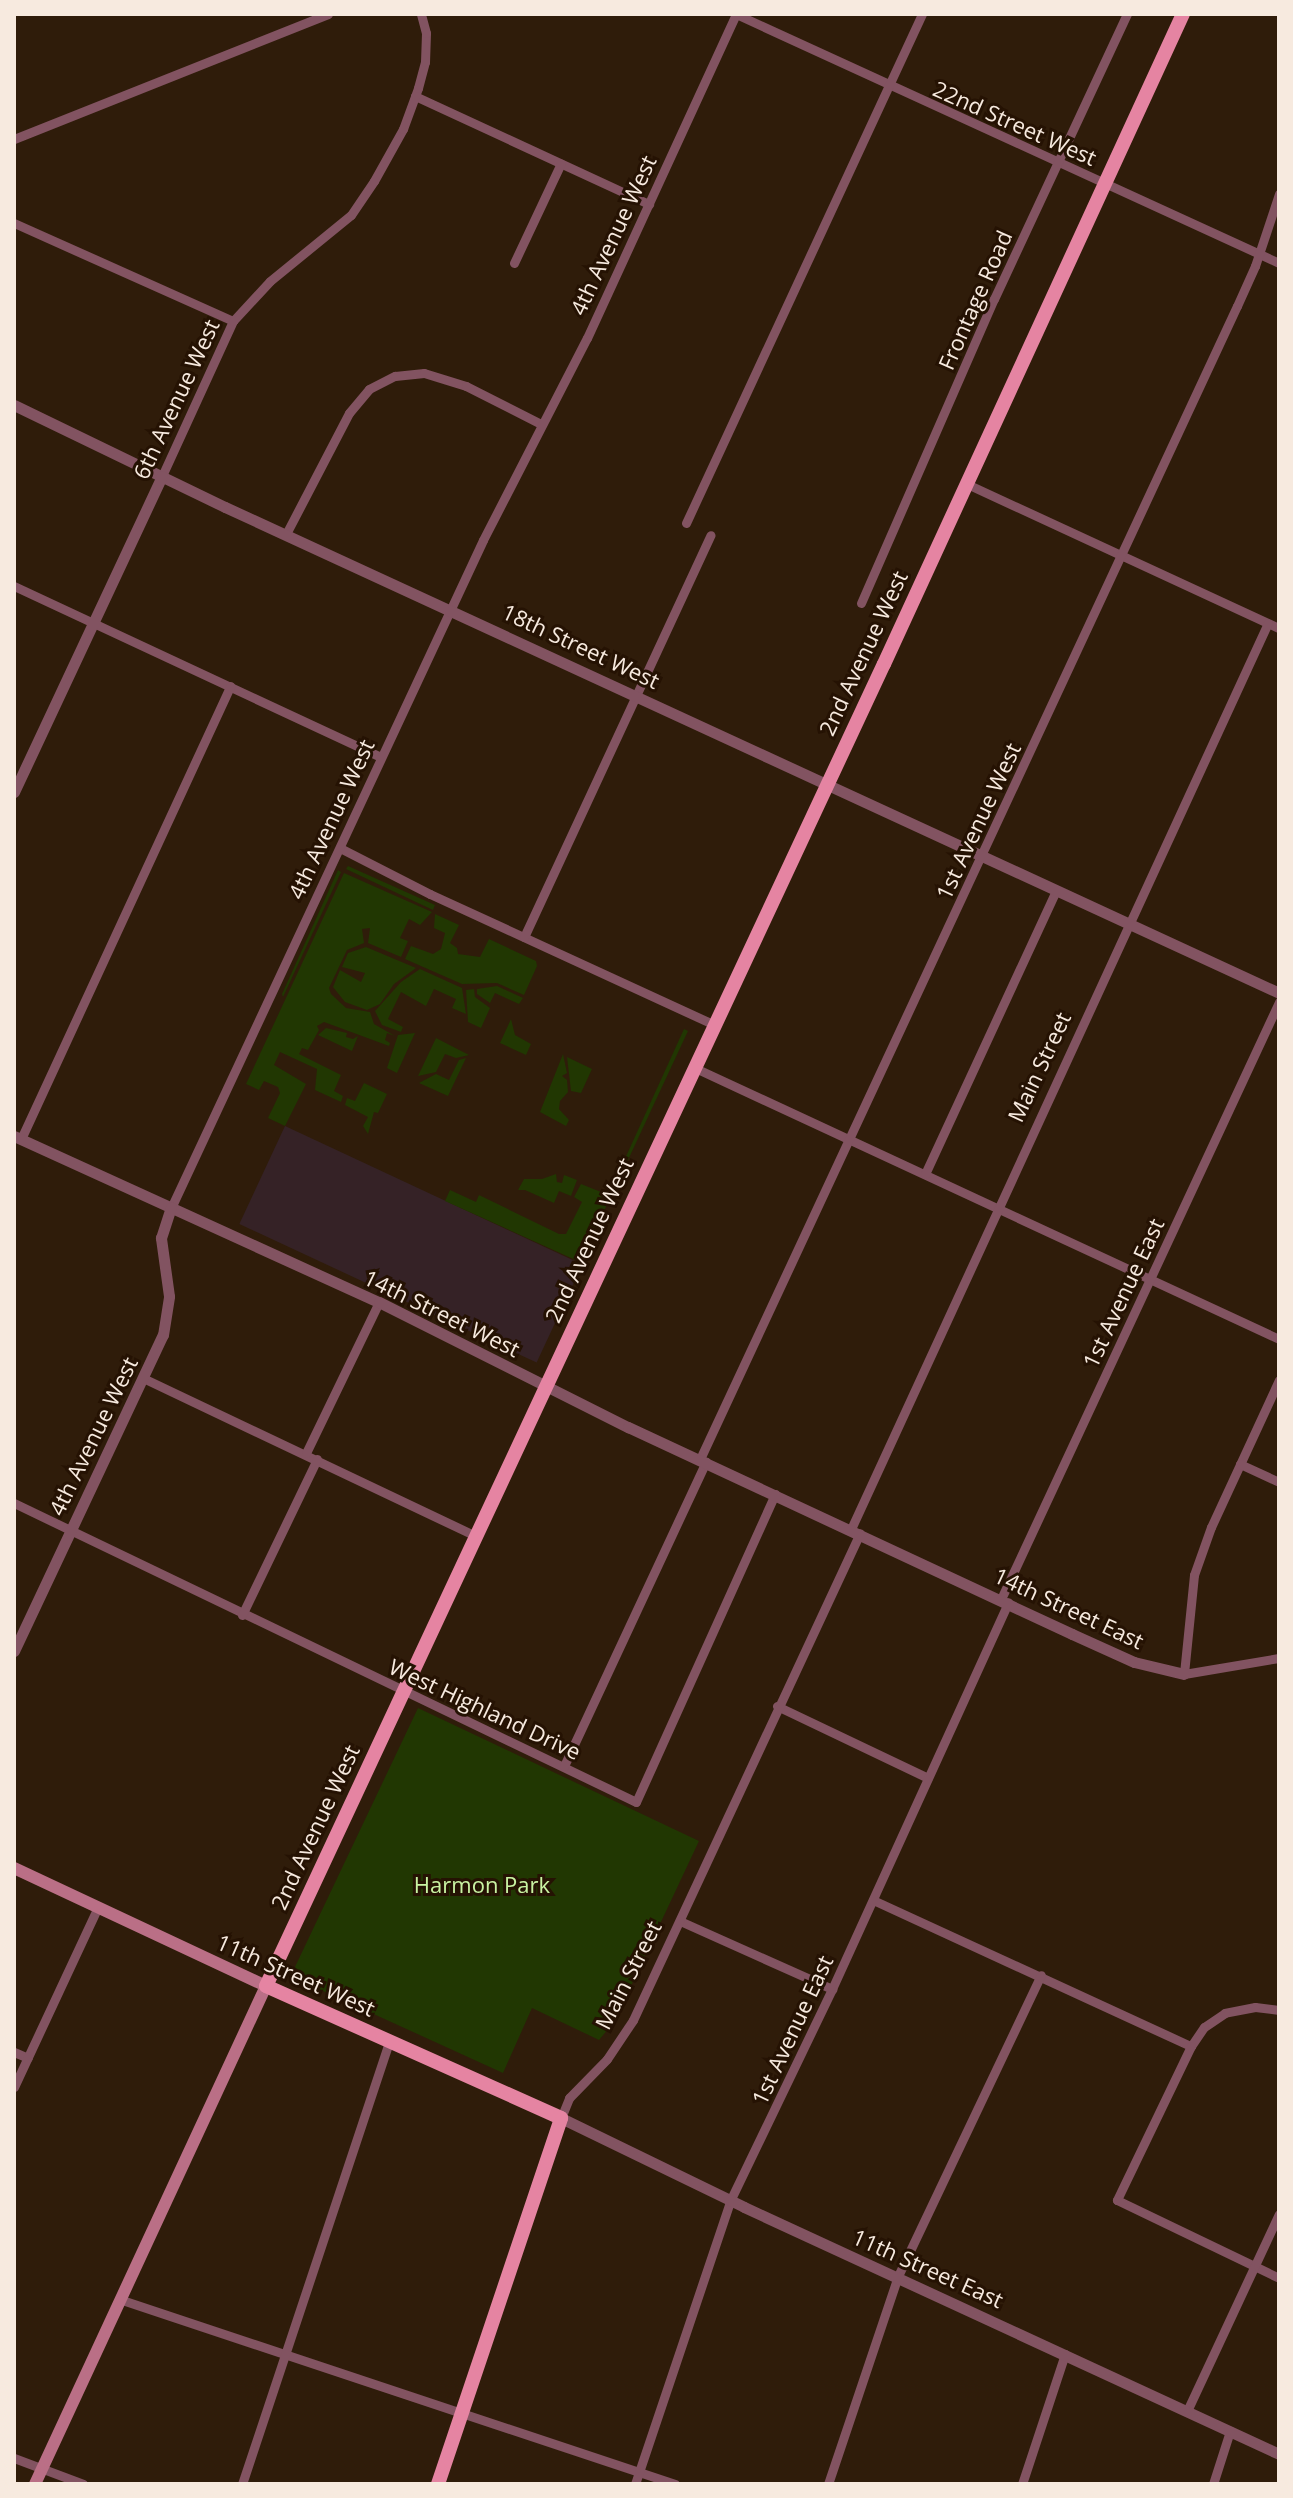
<!DOCTYPE html>
<style>
body{margin:0}
#map{position:relative;width:1293px;height:2498px;overflow:hidden;background:#2f1c0a;font-family:"Open Sans",sans-serif}
div>[style]{position:absolute}
[style*='--x']{left:calc(var(--x)*1px);top:calc(var(--y)*1px);width:calc(var(--w)*1px);rotate:calc(var(--a)*1deg)}
.commercial>*{inset:0;background:#352226;transform-origin:0 0}
.green>*{inset:0;background:#213702}
.minor>*{height:9px;margin:-4.5px;padding:0 4.5px;transform-origin:4.5px;border-radius:4.5px;background:#825361}
.tertiary>*{height:11px;margin:-5.5px;padding:0 5.5px;transform-origin:5.5px;border-radius:5.5px;background:#825361}
.secondary>*{height:12px;margin:-6px;padding:0 6px;transform-origin:6px;border-radius:6px;background:#ba6f86}
.primary>*{height:14px;margin:-7px;padding:0 7px;transform-origin:7px;border-radius:7px;background:#e584a2}
span{translate:-50% -50%;white-space:nowrap;text-align:center;line-height:1.15;-webkit-text-stroke:6px #251203;paint-order:stroke}
.street-label{font-size:22px;color:#f7eadf}
.park-label{font-size:22px;color:#c9f3a2}
.frame{position:absolute;inset:0;border:16px solid #f7eadf;pointer-events:none}
</style>
<div id="map">
<div class="commercial">
<div style="left:285px;top:1126px;width:328px;height:108px;rotate:25deg"></div>
</div>
<div class="green">
<div style="clip-path:polygon(348px 866px,435px 905px,433px 910px,346px 869px)"></div>
<div style="clip-path:polygon(338px 870px,341px 872px,283px 997px,282px 994px)"></div>
<div style="clip-path:polygon(344px 873px,432px 912px,420px 925px,409px 919px,400px 938px,408px 941px,401px 957px,368px 943px,370px 928px,362px 929px,364px 943px,347px 950px,329px 988px,331px 994px,346px 1008px,370px 1012px,374px 1024px,395px 1036px,387px 1033px,385px 1040px,390px 1043px,389px 1046px,324px 1022px,317px 1026px,319px 1030px,308px 1050px,302px 1048px,299px 1054px,341px 1075px,334px 1091px,343px 1096px,341px 1102px,315px 1090px,317px 1069px,280px 1052px,274px 1065px,306px 1084px,285px 1126px,268px 1118px,280px 1093px,278px 1087px,264px 1081px,259px 1090px,246px 1084px)"></div>
<div style="clip-path:polygon(435px 914px,459px 925px,450px 943px,457px 948px,458px 954px,480px 957px,489px 939px,536px 961px,537px 966px,524px 995px,497px 983px,462px 984px,405px 959px,411px 946px,433px 954px,441px 949px,445px 933px,434px 928px)"></div>
<div style="clip-path:polygon(366px 947px,416px 968px,394px 984px,380px 1004px,367px 1010px,345px 1002px,333px 987px,340px 970px,361px 982px,365px 973px,342px 967px,348px 953px)"></div>
<div style="clip-path:polygon(420px 969px,462px 988px,466px 1014px,452px 1008px,456px 999px,434px 989px,426px 1006px,401px 992px,388px 1019px,403px 1027px,401px 1032px,382px 1025px,375px 1011px,401px 982px)"></div>
<div style="clip-path:polygon(497px 986px,523px 998px,519px 1004px,495px 993px,490px 1003px,477px 994px,477px 989px)"></div>
<div style="clip-path:polygon(474px 989px,475px 997px,490px 1008px,481px 1028px,468px 1022px,466px 990px)"></div>
<div style="clip-path:polygon(511px 1019px,515px 1035px,531px 1044px,526px 1055px,500px 1043px)"></div>
<div style="clip-path:polygon(326px 1028px,347px 1033px,346px 1037px,353px 1039px,358px 1036px,352px 1051px,318px 1035px)"></div>
<div style="clip-path:polygon(684px 1029px,688px 1031px,621px 1175px,618px 1174px)"></div>
<div style="clip-path:polygon(415px 1033px,397px 1073px,387px 1068px,398px 1035px)"></div>
<div style="clip-path:polygon(436px 1038px,469px 1055px,456px 1058px,445px 1054px,436px 1072px,418px 1076px)"></div>
<div style="clip-path:polygon(563px 1054px,567px 1073px,562px 1076px,567px 1080px,568px 1092px,560px 1101px,559px 1109px,569px 1120px,566px 1126px,540px 1112px)"></div>
<div style="clip-path:polygon(567px 1057px,592px 1069px,581px 1093px,571px 1091px)"></div>
<div style="clip-path:polygon(466px 1058px,448px 1096px,419px 1083px,436px 1074px,449px 1080px,459px 1060px)"></div>
<div style="clip-path:polygon(364px 1083px,387px 1094px,378px 1113px,374px 1112px,368px 1134px,363px 1126px,368px 1117px,345px 1105px,347px 1098px,355px 1101px)"></div>
<div style="clip-path:polygon(556px 1174px,557px 1182px,562px 1183px,564px 1175px,577px 1180px,571px 1196px,559px 1191px,554px 1203px,525px 1190px,518px 1190px,524px 1179px,542px 1179px)"></div>
<div style="clip-path:polygon(581px 1184px,611px 1196px,580px 1262px,445px 1201px,450px 1190px,476px 1202px,479px 1195px,559px 1234px,566px 1234px,582px 1202px,574px 1197px)"></div>
<div style="clip-path:polygon(418px 1708px,699px 1841px,614px 2022px,599px 2040px,532px 2008px,503px 2073px,299px 1980px,294px 1969px)"></div>
</div>
<div class="minor">
<div style="--x:736;--y:14;--w:597;--a:24.63"></div>
<div style="--x:415;--y:96;--w:258;--a:24.8"></div>
<div style="--x:14;--y:139;--w:338;--a:-21.7"></div>
<div style="--x:14;--y:223;--w:240;--a:24.1"></div>
<div style="--x:514;--y:263;--w:110;--a:-64.8"></div>
<div style="--x:162;--y:476;--w:170;--a:-65.4"></div>
<div style="--x:233;--y:321;--w:54;--a:-47.2"></div>
<div style="--x:270;--y:281;--w:104;--a:-39.2"></div>
<div style="--x:351;--y:215;--w:41;--a:-55.9"></div>
<div style="--x:374;--y:181;--w:60;--a:-60.9"></div>
<div style="--x:403;--y:129;--w:44;--a:-69.9"></div>
<div style="--x:418;--y:88;--w:27;--a:-75"></div>
<div style="--x:425;--y:62;--w:29;--a:-88"></div>
<div style="--x:426;--y:33;--w:20;--a:-105"></div>
<div style="--x:967;--y:484;--w:344;--a:24.8"></div>
<div style="--x:686;--y:523;--w:561;--a:-65.13"></div>
<div style="--x:286;--y:534;--w:136;--a:-62.5"></div>
<div style="--x:349;--y:413;--w:31;--a:-50"></div>
<div style="--x:369;--y:389;--w:29;--a:-27"></div>
<div style="--x:395;--y:376;--w:29;--a:-6"></div>
<div style="--x:424;--y:373;--w:44;--a:17.2"></div>
<div style="--x:466;--y:386;--w:84;--a:26.9"></div>
<div style="--x:14;--y:586;--w:405;--a:25"></div>
<div style="--x:861;--y:603;--w:332;--a:-66.4"></div>
<div style="--x:994;--y:299;--w:315;--a:-65"></div>
<div style="--x:340;--y:848;--w:101;--a:27.1"></div>
<div style="--x:430;--y:894;--w:314;--a:24.7"></div>
<div style="--x:524;--y:937;--w:443;--a:-65.1"></div>
<div style="--x:693;--y:1067;--w:646;--a:24.9"></div>
<div style="--x:21;--y:1139;--w:499;--a:-65.2"></div>
<div style="--x:925;--y:1174;--w:312;--a:-65.2"></div>
<div style="--x:171;--y:1208;--w:737;--a:-64.96"></div>
<div style="--x:483;--y:540;--w:227;--a:-62.8"></div>
<div style="--x:587;--y:338;--w:357;--a:-65.3"></div>
<div style="--x:143;--y:1378;--w:369;--a:25.4"></div>
<div style="--x:1279;--y:1380;--w:162;--a:114.8"></div>
<div style="--x:1211;--y:1527;--w:51;--a:109.5"></div>
<div style="--x:1194;--y:1575;--w:100;--a:95.8"></div>
<div style="--x:1184;--y:1674;--w:96;--a:-9.6"></div>
<div style="--x:306;--y:1453;--w:168;--a:-64.2"></div>
<div style="--x:700;--y:1459;--w:1272;--a:-65.03"></div>
<div style="--x:1237;--y:306;--w:44;--a:-65.8"></div>
<div style="--x:1255;--y:266;--w:76;--a:-71.6"></div>
<div style="--x:1240;--y:1464;--w:43;--a:24.8"></div>
<div style="--x:14;--y:1503;--w:690;--a:25.67"></div>
<div style="--x:636;--y:1802;--w:338;--a:-65.7"></div>
<div style="--x:851;--y:1529;--w:997;--a:-65.29"></div>
<div style="--x:1001;--y:1599;--w:659;--a:-65.03"></div>
<div style="--x:242;--y:1615;--w:173;--a:-64.3"></div>
<div style="--x:777;--y:1706;--w:167;--a:25.5"></div>
<div style="--x:564;--y:1766;--w:336;--a:-65"></div>
<div style="--x:873;--y:1900;--w:350;--a:24.7"></div>
<div style="--x:680;--y:1921;--w:167;--a:24.1"></div>
<div style="--x:1279;--y:2010;--w:24;--a:-173"></div>
<div style="--x:1255;--y:2007;--w:31;--a:169"></div>
<div style="--x:1225;--y:2013;--w:25;--a:146"></div>
<div style="--x:1204;--y:2027;--w:23;--a:124"></div>
<div style="--x:1191;--y:2046;--w:171;--a:115.7"></div>
<div style="--x:1117;--y:2200;--w:180;--a:25.7"></div>
<div style="--x:14;--y:2052;--w:15;--a:23"></div>
<div style="--x:14;--y:2087;--w:196;--a:-65"></div>
<div style="--x:561;--y:2118;--w:22;--a:-68"></div>
<div style="--x:569;--y:2098;--w:54;--a:-45.7"></div>
<div style="--x:607;--y:2059;--w:47;--a:-56.3"></div>
<div style="--x:633;--y:2020;--w:537;--a:-65.01"></div>
<div style="--x:119;--y:2299;--w:586;--a:18.4"></div>
<div style="--x:1187;--y:2411;--w:217;--a:-65"></div>
<div style="--x:14;--y:2458;--w:74;--a:20.6"></div>
<div style="--x:242;--y:2484;--w:467;--a:-71.6"></div>
<div style="--x:635;--y:2484;--w:299;--a:-71.4"></div>
<div style="--x:730;--y:2201;--w:235;--a:-64.3"></div>
<div style="--x:832;--y:1989;--w:425;--a:-65.5"></div>
<div style="--x:828;--y:2484;--w:219;--a:-71.4"></div>
<div style="--x:898;--y:2276;--w:333;--a:-64.6"></div>
<div style="--x:1022;--y:2484;--w:137;--a:-71.7"></div>
<div style="--x:1213;--y:2484;--w:56;--a:-72.2"></div>
</div>
<div class="tertiary">
<div style="--x:14;--y:405;--w:234;--a:25.8"></div>
<div style="--x:225;--y:507;--w:1161;--a:24.75"></div>
<div style="--x:14;--y:792;--w:349;--a:-64.9"></div>
<div style="--x:14;--y:1136;--w:401;--a:24.5"></div>
<div style="--x:379;--y:1302;--w:279;--a:26.7"></div>
<div style="--x:628;--y:1427;--w:490;--a:25"></div>
<div style="--x:1072;--y:1634;--w:68;--a:24.3"></div>
<div style="--x:1134;--y:1662;--w:51;--a:13.5"></div>
<div style="--x:14;--y:1651;--w:349;--a:-64.8"></div>
<div style="--x:163;--y:1335;--w:39;--a:-81"></div>
<div style="--x:169;--y:1296;--w:59;--a:-97.9"></div>
<div style="--x:161;--y:1238;--w:32;--a:-72"></div>
<div style="--x:561;--y:2118;--w:203;--a:25.9"></div>
<div style="--x:744;--y:2207;--w:589;--a:24.78"></div>
</div>
<div class="secondary">
<div style="--x:14;--y:1868;--w:278;--a:25.1"></div>
<div style="--x:266;--y:1986;--w:549;--a:114.88"></div>
</div>
<div class="primary">
<div style="--x:438;--y:2484;--w:386;--a:-71.4"></div>
<div style="--x:561;--y:2118;--w:323;--a:-155.9"></div>
<div style="--x:266;--y:1986;--w:1459;--a:-64.95"></div>
<div style="--x:884;--y:664;--w:715;--a:-65.3"></div>
</div>
<div class="street-label">
<span style="left:1015px;top:123px;rotate:24deg">22nd Street West</span>
<span style="left:613px;top:235px;rotate:-65deg">4th Avenue West</span>
<span style="left:975px;top:300px;rotate:-66deg">Frontage Road</span>
<span style="left:176px;top:399px;rotate:-65deg">6th Avenue West</span>
<span style="left:581px;top:646px;rotate:25deg">18th Street West</span>
<span style="left:863px;top:653px;rotate:-65deg">2nd Avenue West</span>
<span style="left:331px;top:819px;rotate:-65deg">4th Avenue West</span>
<span style="left:978px;top:821px;rotate:-65deg">1st Avenue West</span>
<span style="left:1039px;top:1067px;rotate:-65deg">Main Street</span>
<span style="left:589px;top:1240px;rotate:-65deg">2nd Avenue West</span>
<span style="left:1123px;top:1293px;rotate:-65deg">1st Avenue East</span>
<span style="left:442px;top:1313px;rotate:26deg">14th Street West</span>
<span style="left:93px;top:1436px;rotate:-64deg">4th Avenue West</span>
<span style="left:1069px;top:1608px;rotate:25deg">14th Street East</span>
<span style="left:485px;top:1709px;rotate:25deg">West Highland Drive</span>
<span style="left:315px;top:1827px;rotate:-65deg">2nd Avenue West</span>
<span style="left:296px;top:1975px;rotate:24deg">11th Street West</span>
<span style="left:628px;top:1975px;rotate:-63deg">Main Street</span>
<span style="left:792px;top:2030px;rotate:-65deg">1st Avenue East</span>
<span style="left:928px;top:2268px;rotate:24deg">11th Street East</span>
</div>
<div class="park-label">
<span style="left:482px;top:1885px">Harmon Park</span>
</div>
<div class="frame"></div>
</div>
